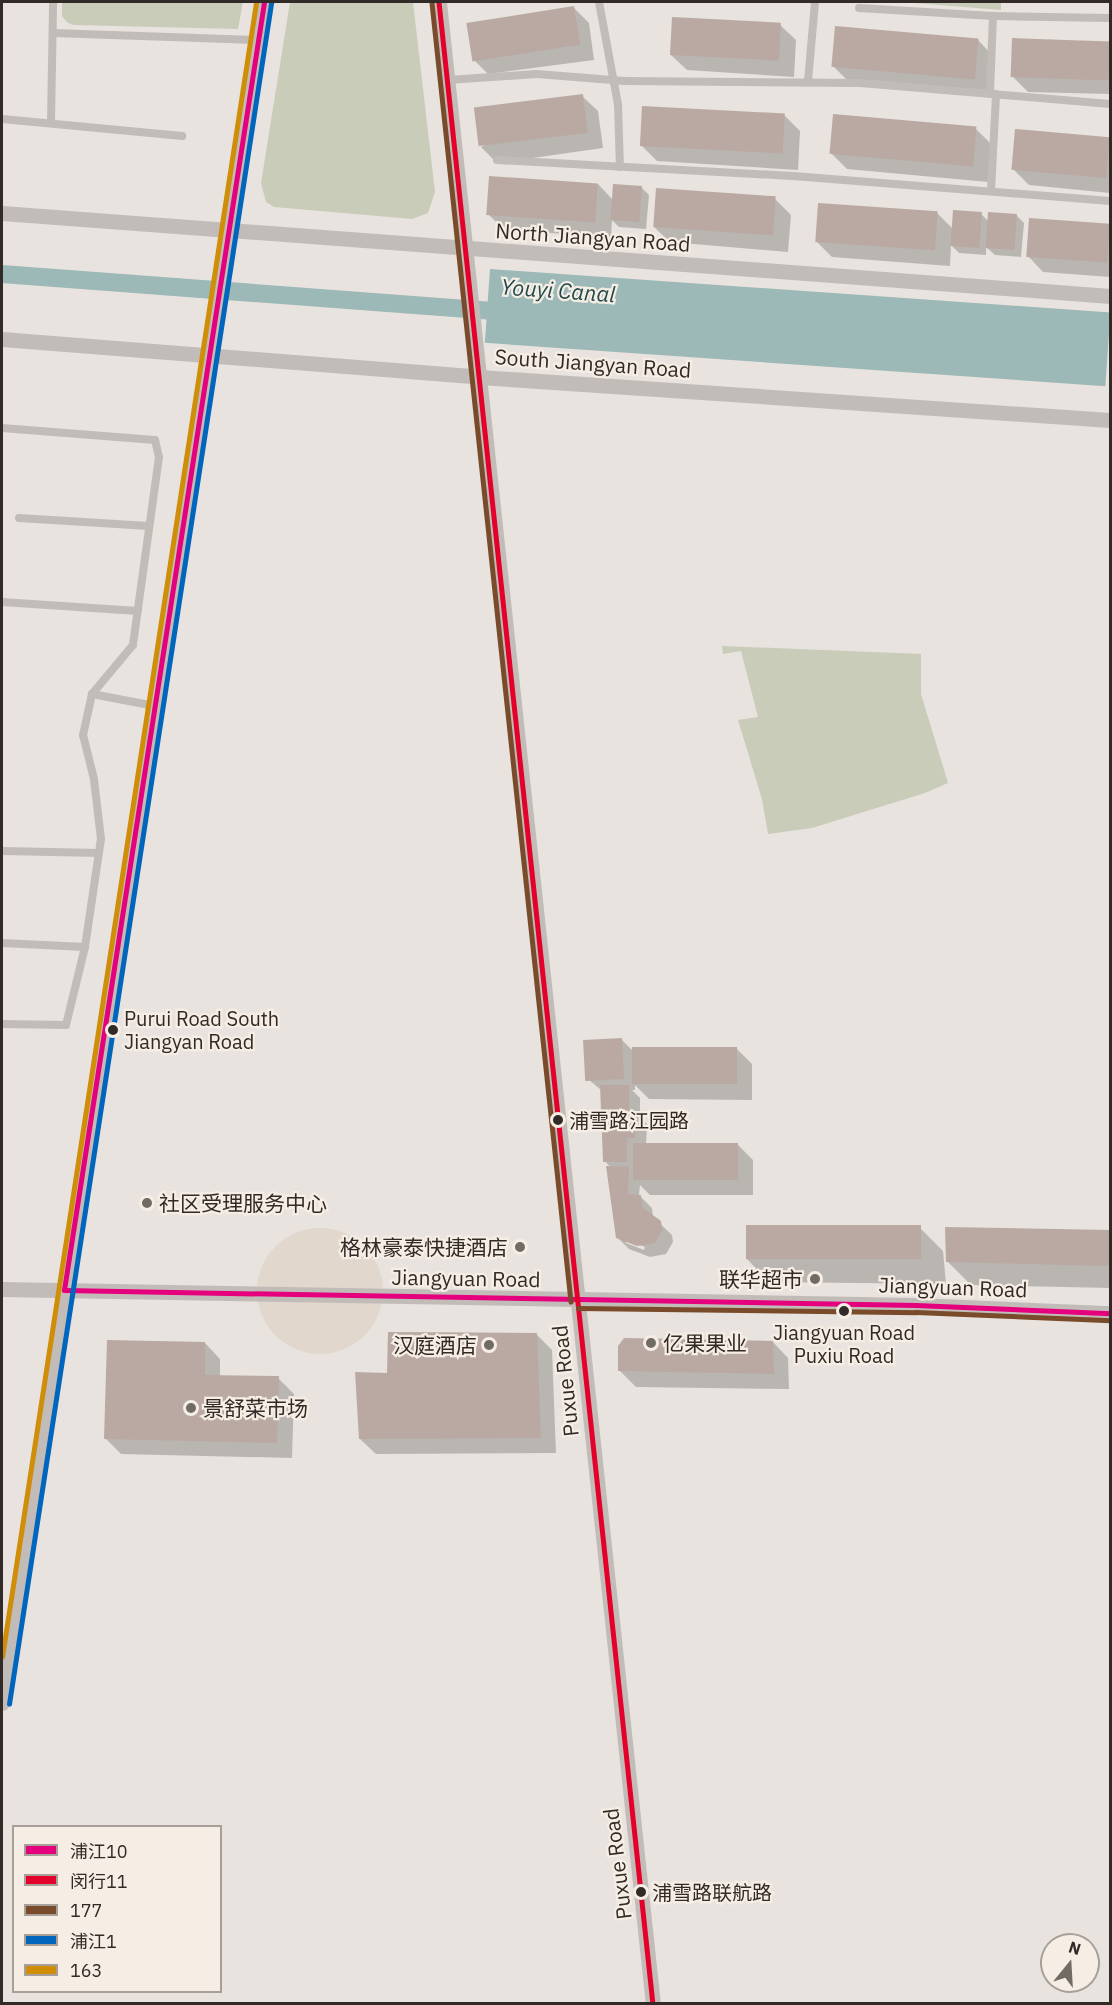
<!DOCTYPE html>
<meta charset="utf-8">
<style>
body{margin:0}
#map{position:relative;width:1112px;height:2005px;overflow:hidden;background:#e8e3de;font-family:"IBM Plex Sans","Noto Sans SC",sans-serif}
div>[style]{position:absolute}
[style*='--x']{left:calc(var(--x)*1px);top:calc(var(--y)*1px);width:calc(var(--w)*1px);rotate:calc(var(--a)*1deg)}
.green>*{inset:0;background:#c9ccb9}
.plaza>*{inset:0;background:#e1d7cc}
.round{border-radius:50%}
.water>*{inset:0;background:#9cb8b7;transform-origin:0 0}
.shadow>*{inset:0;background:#0003}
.canal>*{height:18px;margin:-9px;padding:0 9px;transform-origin:9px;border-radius:9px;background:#9cb8b7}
.building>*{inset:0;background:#baa9a2;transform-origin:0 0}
.lane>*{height:8px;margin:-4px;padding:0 4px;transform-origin:4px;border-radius:4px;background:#c1bcb7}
.street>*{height:15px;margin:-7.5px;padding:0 7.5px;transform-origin:7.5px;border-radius:7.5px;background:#c1bcb7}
.bus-1>*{height:4.5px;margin:-2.25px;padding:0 2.25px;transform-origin:2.25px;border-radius:2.25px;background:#e5007d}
.bus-2>*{height:4.5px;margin:-2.25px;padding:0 2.25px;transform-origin:2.25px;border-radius:2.25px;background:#e4002b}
.bus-3>*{height:4.5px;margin:-2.25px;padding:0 2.25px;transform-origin:2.25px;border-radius:2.25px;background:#7a4b2a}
.bus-4>*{height:4.5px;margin:-2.25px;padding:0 2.25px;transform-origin:2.25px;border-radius:2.25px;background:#0065bd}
.bus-5>*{height:4.5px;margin:-2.25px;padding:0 2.25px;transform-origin:2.25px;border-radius:2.25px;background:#cf8d08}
.dots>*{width:16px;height:16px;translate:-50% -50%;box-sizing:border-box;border:3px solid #f6eee5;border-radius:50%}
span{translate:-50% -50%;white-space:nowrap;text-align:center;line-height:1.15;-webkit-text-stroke:4.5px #f6eee5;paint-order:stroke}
.bus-label{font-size:20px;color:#312a26}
.left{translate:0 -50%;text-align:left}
.street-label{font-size:21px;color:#312a26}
.poi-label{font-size:21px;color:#312a26}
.right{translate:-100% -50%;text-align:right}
.water-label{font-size:22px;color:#224a4d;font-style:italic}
.frame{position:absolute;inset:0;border:3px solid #312a26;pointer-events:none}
.legend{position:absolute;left:12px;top:1825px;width:210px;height:168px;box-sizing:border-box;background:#f6eee5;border:2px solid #a7a099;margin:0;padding:8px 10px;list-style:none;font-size:18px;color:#312a26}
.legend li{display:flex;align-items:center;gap:12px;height:30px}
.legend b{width:30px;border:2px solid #a7a099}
.north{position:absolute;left:1040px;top:1933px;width:60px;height:60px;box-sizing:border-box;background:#f6eee5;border:2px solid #a7a099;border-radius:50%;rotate:18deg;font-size:16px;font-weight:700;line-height:24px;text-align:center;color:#312a26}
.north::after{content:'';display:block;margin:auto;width:21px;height:27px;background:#716b66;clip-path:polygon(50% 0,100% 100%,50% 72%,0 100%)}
</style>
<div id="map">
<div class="green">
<div style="clip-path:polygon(62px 2px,243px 2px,238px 29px,74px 25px,68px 23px,62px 16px)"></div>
<div style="clip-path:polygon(290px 2px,413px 2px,435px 192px,428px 213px,412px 219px,274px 207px,266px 202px,261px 183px)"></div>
<div style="clip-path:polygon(902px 2px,1001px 2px,1001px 10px)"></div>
<div style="clip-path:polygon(722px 646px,921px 654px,921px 694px,948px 783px,925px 793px,812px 828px,768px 834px,762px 799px,738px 720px,758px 717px,741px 651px,723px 654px)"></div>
</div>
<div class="plaza">
<div class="round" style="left:257px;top:1228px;width:126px;height:126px"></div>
</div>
<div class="water">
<div style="left:490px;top:269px;width:622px;height:74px;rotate:4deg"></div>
</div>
<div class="shadow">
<div style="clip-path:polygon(574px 8px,589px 23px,594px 60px,488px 74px,473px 59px)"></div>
<div style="clip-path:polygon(780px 25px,796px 40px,794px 77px,687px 70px,671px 55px)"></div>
<div style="clip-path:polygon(978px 40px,993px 56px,990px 94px,849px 82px,833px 66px)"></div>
<div style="clip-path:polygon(1013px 40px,1110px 43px,1110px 94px,1028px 92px,1012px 76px)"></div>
<div style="clip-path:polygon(582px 96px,598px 111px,603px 148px,497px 163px,481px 147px)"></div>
<div style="clip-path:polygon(785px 116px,800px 131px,798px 170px,657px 161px,641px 145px)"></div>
<div style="clip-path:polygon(975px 128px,991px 144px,988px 182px,847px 169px,831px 153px)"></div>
<div style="clip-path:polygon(1016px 131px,1110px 140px,1110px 193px,1029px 185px,1013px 169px)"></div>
<div style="clip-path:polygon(598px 184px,613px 200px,641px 187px,649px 195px,646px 229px,619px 227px,612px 220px,611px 237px,504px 230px,488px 214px)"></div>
<div style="clip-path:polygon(775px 199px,791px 215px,788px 252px,670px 242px,654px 227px)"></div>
<div style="clip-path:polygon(937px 213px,953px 229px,981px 214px,989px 222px,1016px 215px,1024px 223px,1021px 257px,995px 255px,986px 247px,986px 255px,959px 253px,951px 245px,950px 266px,832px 257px,816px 241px)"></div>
<div style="clip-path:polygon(1030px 219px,1110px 226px,1110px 277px,1043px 272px,1028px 256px)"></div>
<div style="clip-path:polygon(evenodd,622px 1040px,633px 1051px,737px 1049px,752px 1064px,752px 1100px,649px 1099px,635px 1085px,635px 1090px,632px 1090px,640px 1098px,640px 1118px,647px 1124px,646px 1144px,738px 1145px,753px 1160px,753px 1195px,650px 1195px,640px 1185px,639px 1195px,652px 1208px,653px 1217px,672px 1235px,673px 1242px,666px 1254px,650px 1257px,629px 1249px,617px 1237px,611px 1168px,605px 1161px,601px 1090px,588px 1079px,622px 1040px,626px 1240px,645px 1247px,644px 1250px,626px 1243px,626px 1240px)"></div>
<div style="clip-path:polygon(920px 1228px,943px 1251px,946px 1284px,769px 1282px,746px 1258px)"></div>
<div style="clip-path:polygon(947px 1229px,1110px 1231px,1110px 1288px,971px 1285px,948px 1262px)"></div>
<div style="clip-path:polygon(536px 1334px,552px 1350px,556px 1453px,376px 1454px,360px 1439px,389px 1375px)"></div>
<div style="clip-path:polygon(773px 1342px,788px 1358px,789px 1389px,636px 1387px,620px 1371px)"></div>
<div style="clip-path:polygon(205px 1343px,220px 1359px,220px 1377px,278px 1378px,294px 1394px,292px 1458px,121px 1454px,105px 1438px)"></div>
</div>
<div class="canal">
<div style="--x:2;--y:274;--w:519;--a:4.31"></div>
</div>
<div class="building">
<div style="left:574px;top:6px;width:39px;height:109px;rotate:81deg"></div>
<div style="left:672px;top:17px;width:109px;height:38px;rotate:3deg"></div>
<div style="left:835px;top:26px;width:144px;height:41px;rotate:5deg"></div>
<div style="left:1012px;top:38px;width:98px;height:39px;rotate:2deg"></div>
<div style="left:583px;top:94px;width:39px;height:110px;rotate:83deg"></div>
<div style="left:642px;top:106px;width:143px;height:40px;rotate:3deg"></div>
<div style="left:833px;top:114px;width:144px;height:40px;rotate:5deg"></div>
<div style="left:1015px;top:129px;width:95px;height:41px;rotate:5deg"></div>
<div style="left:489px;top:176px;width:109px;height:39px;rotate:4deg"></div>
<div style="left:613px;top:184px;width:29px;height:36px;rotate:4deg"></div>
<div style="left:656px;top:188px;width:120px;height:39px;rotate:4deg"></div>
<div style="left:818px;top:203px;width:120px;height:39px;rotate:4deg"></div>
<div style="left:953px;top:210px;width:29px;height:36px;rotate:4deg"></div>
<div style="left:988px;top:212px;width:29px;height:36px;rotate:4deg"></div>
<div style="left:1029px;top:218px;width:81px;height:39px;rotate:4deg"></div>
<div style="left:622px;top:1038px;width:41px;height:39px;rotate:87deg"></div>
<div style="left:632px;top:1047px;width:105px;height:37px"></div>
<div style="clip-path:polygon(600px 1085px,629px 1085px,629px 1111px,636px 1111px,635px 1138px,627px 1138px,627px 1162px,603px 1162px)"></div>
<div style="left:633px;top:1143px;width:105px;height:37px"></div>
<div style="clip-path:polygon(606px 1166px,629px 1167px,628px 1194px,641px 1195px,642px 1207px,661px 1221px,662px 1230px,655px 1243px,637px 1246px,616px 1238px)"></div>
<div style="left:746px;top:1225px;width:175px;height:34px"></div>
<div style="clip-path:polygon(945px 1227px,1110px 1230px,1110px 1263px,1107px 1266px,946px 1262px)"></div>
<div style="clip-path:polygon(388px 1332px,537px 1333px,541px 1438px,359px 1439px,355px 1372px,387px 1373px)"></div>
<div style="clip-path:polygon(624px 1338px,773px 1341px,774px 1374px,618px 1371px,618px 1346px)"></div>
<div style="clip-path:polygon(107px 1340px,205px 1342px,205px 1375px,279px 1376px,277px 1443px,104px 1439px)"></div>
</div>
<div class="lane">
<div style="--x:599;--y:2;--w:105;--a:79.5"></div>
<div style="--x:618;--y:105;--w:62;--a:88.2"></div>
<div style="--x:859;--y:8;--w:134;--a:3.4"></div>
<div style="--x:993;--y:16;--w:117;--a:1"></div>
<div style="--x:53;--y:33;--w:204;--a:2"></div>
<div style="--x:448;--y:80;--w:89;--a:-3.9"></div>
<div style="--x:537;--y:74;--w:88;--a:4.5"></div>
<div style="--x:625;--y:81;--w:235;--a:0.5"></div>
<div style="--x:860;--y:83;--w:251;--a:4.8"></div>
<div style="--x:808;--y:81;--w:79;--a:-84.9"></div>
<div style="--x:990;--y:93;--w:77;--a:-87.8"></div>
<div style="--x:2;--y:119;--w:181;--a:5.4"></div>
<div style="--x:51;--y:122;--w:120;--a:-89"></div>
<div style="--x:497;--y:160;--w:296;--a:3.1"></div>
<div style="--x:793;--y:176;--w:318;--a:4.5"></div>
<div style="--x:991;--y:191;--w:97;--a:-87"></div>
<div style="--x:2;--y:428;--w:153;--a:4.5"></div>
<div style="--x:155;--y:440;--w:17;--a:77"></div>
<div style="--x:159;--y:457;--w:190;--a:97.9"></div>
<div style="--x:133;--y:645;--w:64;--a:129.9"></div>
<div style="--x:92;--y:694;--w:64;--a:10.8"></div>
<div style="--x:19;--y:518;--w:130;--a:3.5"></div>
<div style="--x:2;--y:602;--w:136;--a:3.8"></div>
<div style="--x:2;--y:851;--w:97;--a:1.2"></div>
<div style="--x:2;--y:943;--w:83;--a:2.8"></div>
<div style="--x:2;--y:1024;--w:64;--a:0.9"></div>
<div style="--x:66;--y:1025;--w:80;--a:-76.3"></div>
<div style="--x:85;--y:947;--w:109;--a:-81.6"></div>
<div style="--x:101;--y:839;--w:60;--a:-96.7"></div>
<div style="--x:94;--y:779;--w:45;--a:-104"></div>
<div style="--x:83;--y:735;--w:42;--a:-77.6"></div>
</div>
<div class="street">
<div style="--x:439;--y:2;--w:2013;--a:83.9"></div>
<div style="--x:2;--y:213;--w:1111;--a:4.28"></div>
<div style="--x:2;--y:339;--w:480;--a:4.5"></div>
<div style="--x:480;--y:377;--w:631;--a:3.9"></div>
<div style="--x:2;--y:1289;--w:914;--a:1"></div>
<div style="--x:916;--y:1305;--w:194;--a:2.4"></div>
<div style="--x:2;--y:1703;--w:1721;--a:-81.24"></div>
</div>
<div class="bus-1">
<div style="--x:64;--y:1290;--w:1303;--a:-81.17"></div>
<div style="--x:64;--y:1290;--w:852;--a:1.01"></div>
<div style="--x:916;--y:1305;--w:194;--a:2.4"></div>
</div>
<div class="bus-2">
<div style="--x:439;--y:2;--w:2013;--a:83.9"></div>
</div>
<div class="bus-3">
<div style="--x:432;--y:3;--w:1306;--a:83.89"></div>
<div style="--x:578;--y:1308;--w:338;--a:0.7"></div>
<div style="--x:916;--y:1312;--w:194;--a:2.4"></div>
</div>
<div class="bus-4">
<div style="--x:9;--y:1704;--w:1721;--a:-81.24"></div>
</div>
<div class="bus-5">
<div style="--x:2;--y:1657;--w:1674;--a:-81.27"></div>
</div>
<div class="dots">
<div style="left:113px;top:1030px;background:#312a26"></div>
<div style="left:558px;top:1120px;background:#312a26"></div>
<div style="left:147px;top:1203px;background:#716b66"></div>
<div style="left:520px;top:1247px;background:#716b66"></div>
<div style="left:815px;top:1279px;background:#716b66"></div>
<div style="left:844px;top:1311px;background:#312a26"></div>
<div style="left:651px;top:1343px;background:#716b66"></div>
<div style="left:489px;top:1345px;background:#716b66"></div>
<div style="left:191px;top:1408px;background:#716b66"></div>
<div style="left:641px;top:1892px;background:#312a26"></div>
</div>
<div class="bus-label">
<span class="left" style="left:124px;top:1030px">Purui Road South<br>Jiangyan Road</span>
<span class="left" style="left:569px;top:1120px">浦雪路江园路</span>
<span style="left:844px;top:1344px">Jiangyuan Road<br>Puxiu Road</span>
<span class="left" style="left:652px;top:1892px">浦雪路联航路</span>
</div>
<div class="street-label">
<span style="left:593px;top:237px;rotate:4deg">North Jiangyan Road</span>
<span style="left:593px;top:363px;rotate:4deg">South Jiangyan Road</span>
<span style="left:466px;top:1278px;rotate:1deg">Jiangyuan Road</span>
<span style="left:953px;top:1287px;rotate:2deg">Jiangyuan Road</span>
<span style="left:565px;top:1381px;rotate:-96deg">Puxue Road</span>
<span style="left:617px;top:1864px;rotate:-97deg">Puxue Road</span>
</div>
<div class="poi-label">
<span class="left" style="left:159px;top:1203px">社区受理服务中心</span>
<span class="right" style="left:508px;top:1247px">格林豪泰快捷酒店</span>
<span class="right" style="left:803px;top:1279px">联华超市</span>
<span class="left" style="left:663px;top:1343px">亿果果业</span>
<span class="right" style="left:477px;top:1345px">汉庭酒店</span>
<span class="left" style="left:203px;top:1408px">景舒菜市场</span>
</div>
<div class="water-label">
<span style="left:558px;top:290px;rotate:4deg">Youyi Canal</span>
</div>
<div class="frame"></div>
<ul class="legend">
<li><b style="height:8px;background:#e5007d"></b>浦江10</li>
<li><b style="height:8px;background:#e4002b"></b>闵行11</li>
<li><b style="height:8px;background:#7a4b2a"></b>177</li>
<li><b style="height:8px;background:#0065bd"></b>浦江1</li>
<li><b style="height:8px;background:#cf8d08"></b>163</li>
</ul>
<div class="north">N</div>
</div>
